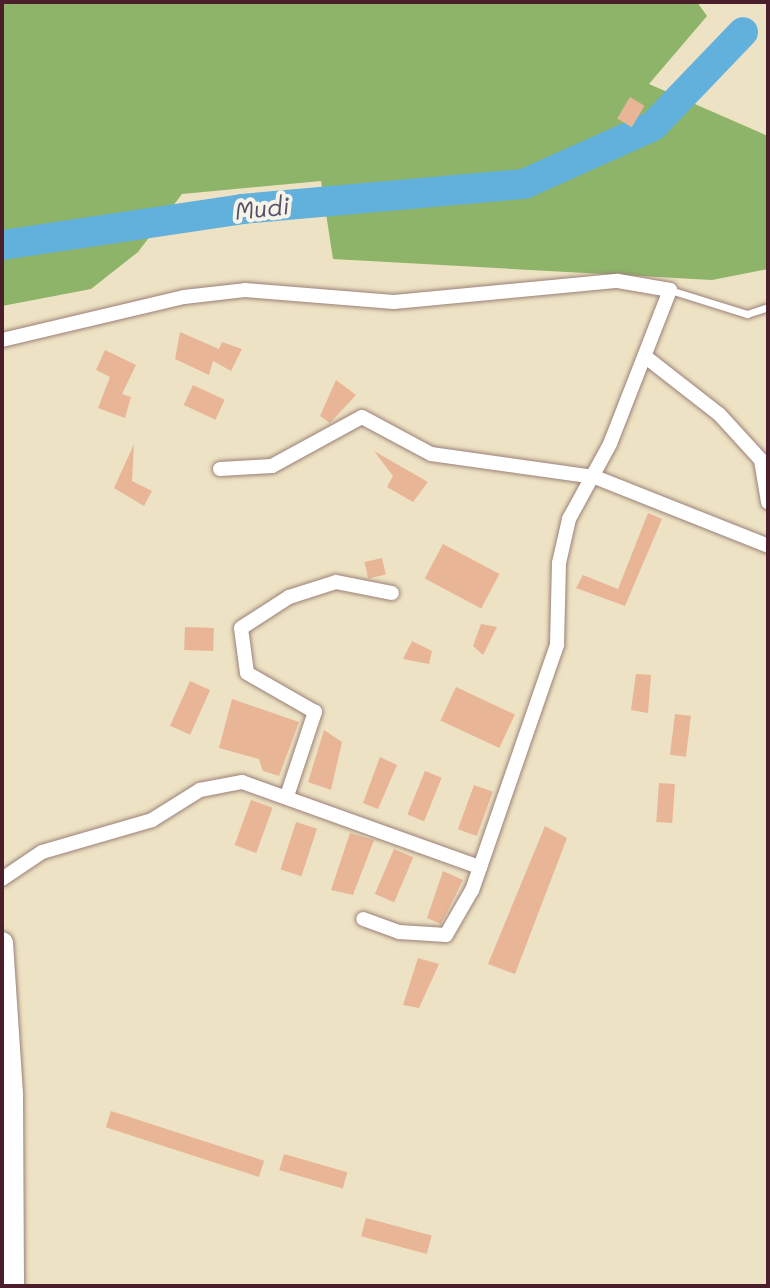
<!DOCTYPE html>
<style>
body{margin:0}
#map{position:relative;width:770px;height:1288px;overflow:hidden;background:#ede2c3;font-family:Mali,sans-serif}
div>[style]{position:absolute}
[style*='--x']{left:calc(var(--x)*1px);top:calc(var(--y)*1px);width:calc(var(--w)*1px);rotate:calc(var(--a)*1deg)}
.forest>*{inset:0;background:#8db469}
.river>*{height:30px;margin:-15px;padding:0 15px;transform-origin:15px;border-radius:15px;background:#61b1dc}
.building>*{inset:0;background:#e8b697;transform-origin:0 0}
.roads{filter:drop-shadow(0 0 2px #9c8077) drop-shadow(0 0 2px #9c8077)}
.service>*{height:7px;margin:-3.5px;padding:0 3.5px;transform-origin:3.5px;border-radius:3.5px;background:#fff}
.minor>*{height:14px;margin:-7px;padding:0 7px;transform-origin:7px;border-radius:7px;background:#fff}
.primary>*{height:22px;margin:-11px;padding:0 11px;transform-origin:11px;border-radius:11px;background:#fff}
span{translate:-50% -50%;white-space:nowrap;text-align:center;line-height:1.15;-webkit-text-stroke:8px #f7f3e8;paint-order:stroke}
.water-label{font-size:24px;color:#525269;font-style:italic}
.frame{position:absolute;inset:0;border:4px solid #4a1f2b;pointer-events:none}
</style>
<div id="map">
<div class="forest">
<div style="clip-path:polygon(2px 2px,697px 2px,707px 16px,649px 84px,768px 136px,768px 269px,712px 280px,333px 259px,321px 181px,182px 194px,138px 252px,91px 289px,2px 306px)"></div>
</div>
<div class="river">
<div style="--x:2;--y:245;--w:243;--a:-8.5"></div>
<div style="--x:242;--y:209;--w:283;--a:-5.1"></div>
<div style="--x:524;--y:184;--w:141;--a:-24.2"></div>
<div style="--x:653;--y:126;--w:130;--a:-46.2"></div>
</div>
<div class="building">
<div style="left:630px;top:97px;width:17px;height:25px;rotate:31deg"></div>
<div style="clip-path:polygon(180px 332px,219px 349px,222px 342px,242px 349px,231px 371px,213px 361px,209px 375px,175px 359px)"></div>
<div style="clip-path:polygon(105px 350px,136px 365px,122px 394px,131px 397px,125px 418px,98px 408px,110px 377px,96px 370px)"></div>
<div style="clip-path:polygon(336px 380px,356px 395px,330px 423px,320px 416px)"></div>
<div style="left:193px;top:385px;width:35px;height:22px;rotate:25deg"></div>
<div style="clip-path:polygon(134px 444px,132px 481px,152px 491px,144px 506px,114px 488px)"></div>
<div style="clip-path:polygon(374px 451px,428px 482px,413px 502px,387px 487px,393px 476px)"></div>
<div style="clip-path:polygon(648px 513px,662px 519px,625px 606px,576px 588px,583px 575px,618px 589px)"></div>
<div style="left:443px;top:544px;width:64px;height:39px;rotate:28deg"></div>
<div style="left:382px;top:558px;width:17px;height:18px;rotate:77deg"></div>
<div style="clip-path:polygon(481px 624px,497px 627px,483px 655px,473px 646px)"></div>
<div style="left:185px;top:627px;width:29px;height:23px;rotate:2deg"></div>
<div style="clip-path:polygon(412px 641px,432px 651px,429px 664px,403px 659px)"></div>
<div style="clip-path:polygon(636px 674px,651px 675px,648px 713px,631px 710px)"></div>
<div style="left:190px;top:681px;width:22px;height:49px;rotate:24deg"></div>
<div style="left:456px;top:687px;width:65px;height:37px;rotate:25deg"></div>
<div style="clip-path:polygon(232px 699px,299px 722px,279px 776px,263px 771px,259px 759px,219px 748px)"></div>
<div style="left:675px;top:714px;width:16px;height:41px;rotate:7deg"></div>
<div style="clip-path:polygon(324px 730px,342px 742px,331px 790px,308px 782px)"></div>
<div style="clip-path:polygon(380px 757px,397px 765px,378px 809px,363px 803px)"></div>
<div style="left:425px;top:771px;width:18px;height:47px;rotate:22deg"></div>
<div style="left:659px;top:783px;width:16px;height:39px;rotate:4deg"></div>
<div style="left:474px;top:785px;width:20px;height:47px;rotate:20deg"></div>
<div style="left:251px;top:800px;width:23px;height:48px;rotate:20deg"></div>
<div style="left:296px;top:822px;width:22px;height:50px;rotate:18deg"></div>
<div style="clip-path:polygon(545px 826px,567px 838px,515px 974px,488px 964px)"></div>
<div style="clip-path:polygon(350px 833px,374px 840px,353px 895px,331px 890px)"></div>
<div style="left:394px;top:849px;width:21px;height:49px;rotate:23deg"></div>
<div style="clip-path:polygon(443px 871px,463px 880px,441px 924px,427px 918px)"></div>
<div style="clip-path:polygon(418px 958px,439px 964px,419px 1008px,403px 1005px)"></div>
<div style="left:111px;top:1111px;width:161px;height:17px;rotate:18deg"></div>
<div style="left:284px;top:1154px;width:66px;height:17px;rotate:16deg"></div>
<div style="left:366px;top:1218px;width:68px;height:19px;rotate:15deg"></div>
</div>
<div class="roads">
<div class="service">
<div style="--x:670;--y:290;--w:81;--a:17.3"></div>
<div style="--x:747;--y:314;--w:22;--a:-18"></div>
</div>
<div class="minor">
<div style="--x:2;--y:340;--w:187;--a:-13.3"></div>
<div style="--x:184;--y:297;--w:61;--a:-6.5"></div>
<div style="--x:245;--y:290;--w:149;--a:4.6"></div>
<div style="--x:394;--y:302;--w:225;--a:-5.4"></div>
<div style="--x:618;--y:281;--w:53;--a:9.8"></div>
<div style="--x:670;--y:290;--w:165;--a:111.3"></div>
<div style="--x:610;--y:444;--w:85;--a:118.7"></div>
<div style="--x:569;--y:519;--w:45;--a:102.8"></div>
<div style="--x:559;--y:563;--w:82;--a:91.4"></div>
<div style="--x:557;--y:645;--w:259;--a:109.1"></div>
<div style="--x:472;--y:890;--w:52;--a:120"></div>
<div style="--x:446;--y:935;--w:47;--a:-176.3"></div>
<div style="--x:399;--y:932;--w:38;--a:-160"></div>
<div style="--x:647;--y:358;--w:91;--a:37.9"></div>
<div style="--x:719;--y:414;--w:62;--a:47.6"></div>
<div style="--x:761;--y:460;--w:43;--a:80.5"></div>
<div style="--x:220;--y:469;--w:52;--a:-3.3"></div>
<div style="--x:272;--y:466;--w:102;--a:-28.6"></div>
<div style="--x:362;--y:417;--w:78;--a:28.2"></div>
<div style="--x:431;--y:454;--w:166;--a:8"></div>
<div style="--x:595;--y:477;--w:186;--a:21.7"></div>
<div style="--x:287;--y:796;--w:89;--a:-71.6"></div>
<div style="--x:315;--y:712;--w:78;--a:-150.2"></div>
<div style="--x:247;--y:673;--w:45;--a:-97.6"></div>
<div style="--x:241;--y:628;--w:57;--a:-32.9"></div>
<div style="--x:289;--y:597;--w:49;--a:-17.7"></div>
<div style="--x:336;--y:582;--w:57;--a:11.1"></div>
<div style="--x:2;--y:879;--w:48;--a:-34"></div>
<div style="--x:42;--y:852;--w:115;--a:-16.2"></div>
<div style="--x:152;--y:820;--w:57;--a:-32"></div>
<div style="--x:200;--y:790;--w:43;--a:-10.8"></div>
<div style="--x:242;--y:782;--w:253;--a:19.7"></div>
</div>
<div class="primary">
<div style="--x:2;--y:943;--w:152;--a:86.2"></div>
<div style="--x:12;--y:1095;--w:191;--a:89.7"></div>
</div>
</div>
<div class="water-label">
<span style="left:262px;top:208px;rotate:-6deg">Mudi</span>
</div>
<div class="frame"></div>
</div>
